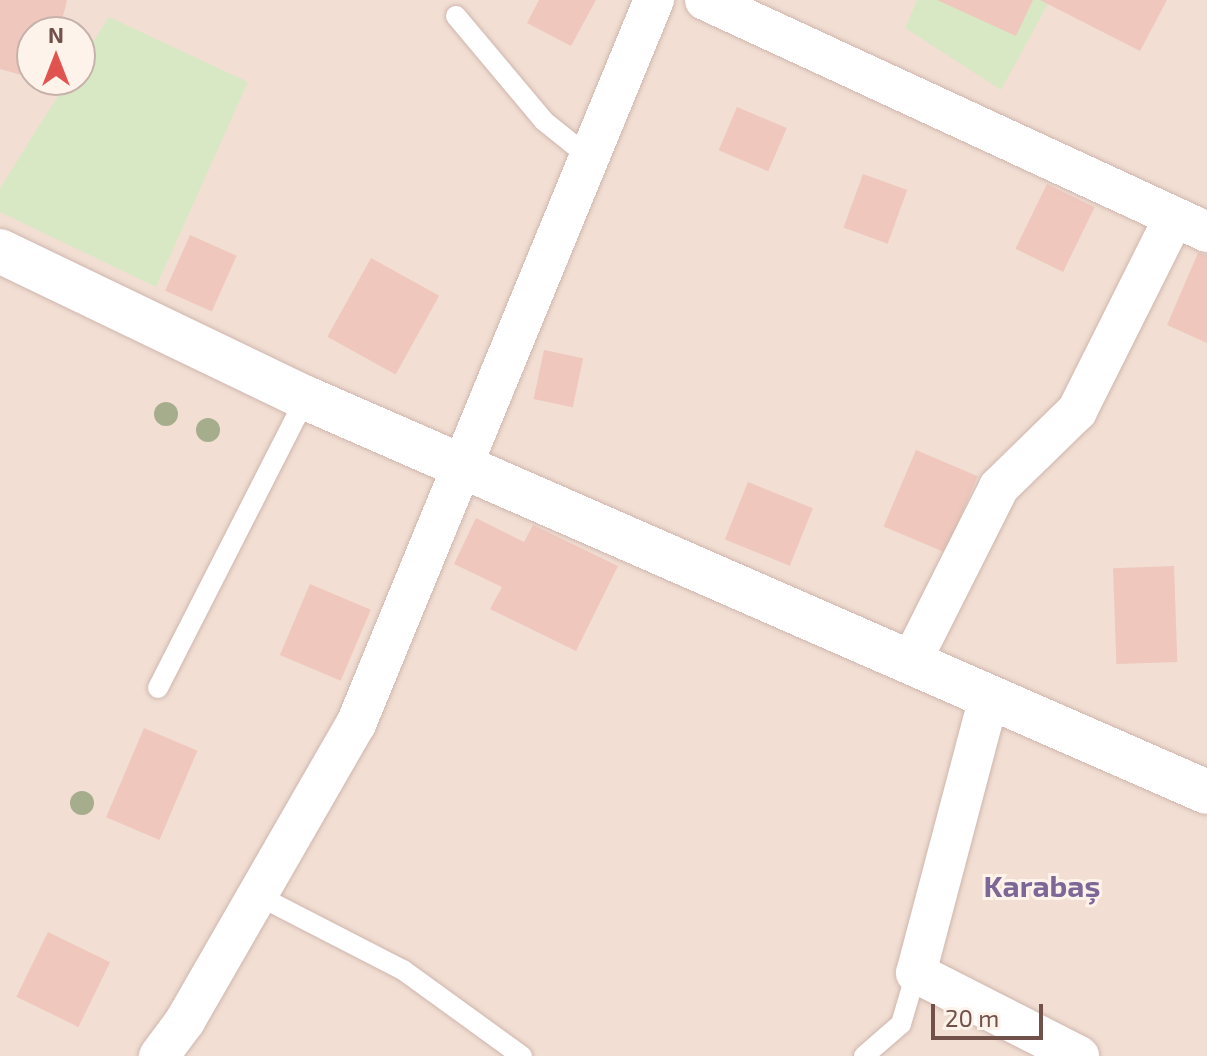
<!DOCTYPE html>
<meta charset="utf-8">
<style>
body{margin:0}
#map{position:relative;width:1207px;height:1056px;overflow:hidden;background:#fbeee5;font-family:"Exo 2",sans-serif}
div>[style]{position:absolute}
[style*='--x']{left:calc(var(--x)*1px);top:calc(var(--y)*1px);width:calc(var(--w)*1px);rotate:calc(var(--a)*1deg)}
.residential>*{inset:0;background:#f2ded3}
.green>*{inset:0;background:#d9e8c4}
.building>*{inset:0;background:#efc7bd;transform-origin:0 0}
.roads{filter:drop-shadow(0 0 2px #ceb6ae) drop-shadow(0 0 2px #ceb6ae)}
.lane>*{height:20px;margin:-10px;padding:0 10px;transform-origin:10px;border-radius:10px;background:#fff}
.street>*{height:40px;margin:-20px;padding:0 20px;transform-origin:20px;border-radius:20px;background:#fff}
.secondary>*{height:44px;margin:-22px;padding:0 22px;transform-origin:22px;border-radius:22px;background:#fff}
.trees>*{width:24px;height:24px;margin:-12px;border-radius:50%;background:#a5ad8c}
span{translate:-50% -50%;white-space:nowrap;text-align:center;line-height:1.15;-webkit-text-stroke:6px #fef3ea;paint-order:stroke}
.quarter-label{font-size:30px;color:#7d6796;font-weight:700}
.north{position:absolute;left:16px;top:16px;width:80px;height:80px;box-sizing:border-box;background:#fef3ea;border:2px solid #c6b2aa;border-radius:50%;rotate:0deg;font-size:22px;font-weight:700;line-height:32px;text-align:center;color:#73514b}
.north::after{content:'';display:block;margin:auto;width:28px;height:36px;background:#e0534f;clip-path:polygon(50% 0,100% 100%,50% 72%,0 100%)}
.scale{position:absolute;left:931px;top:1004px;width:112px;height:36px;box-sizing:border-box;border:4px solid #73514b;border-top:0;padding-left:10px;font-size:24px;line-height:28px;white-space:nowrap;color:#73514b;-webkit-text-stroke:6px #fef3ea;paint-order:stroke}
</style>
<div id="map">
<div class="residential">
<div style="clip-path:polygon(evenodd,0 0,1207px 0,1207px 1056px,0 1056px,0 0,32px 32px,80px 32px,80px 80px,32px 80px,32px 32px)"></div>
</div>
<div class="green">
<div style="clip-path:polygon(917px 0,1050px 0,1001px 90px,905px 28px)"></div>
<div style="clip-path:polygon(109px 17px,248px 82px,156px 287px,0 212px,0 188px,68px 80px,80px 80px,80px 62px)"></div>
</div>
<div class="building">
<div style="clip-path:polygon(0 0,67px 0,59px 32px,32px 32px,32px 78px,0 69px)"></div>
<div style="clip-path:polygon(539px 0,596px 0,571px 46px,527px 23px)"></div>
<div style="clip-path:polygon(937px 0,1033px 0,1016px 36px)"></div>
<div style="clip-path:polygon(1040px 0,1167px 0,1140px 51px)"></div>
<div style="left:737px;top:107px;width:54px;height:47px;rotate:23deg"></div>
<div style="left:863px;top:174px;width:47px;height:57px;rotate:20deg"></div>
<div style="left:1047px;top:184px;width:53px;height:72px;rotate:26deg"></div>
<div style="left:190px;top:235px;width:51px;height:61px;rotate:24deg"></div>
<div style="clip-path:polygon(1198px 253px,1207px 255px,1207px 343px,1167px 325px)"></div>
<div style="left:371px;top:258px;width:78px;height:90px;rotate:29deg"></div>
<div style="left:544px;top:350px;width:40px;height:50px;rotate:12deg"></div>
<div style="left:916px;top:450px;width:67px;height:83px;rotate:23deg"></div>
<div style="left:748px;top:482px;width:70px;height:62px;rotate:22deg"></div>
<div style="clip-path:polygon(476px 518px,524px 542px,533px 525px,618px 566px,576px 651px,490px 609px,502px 587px,454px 564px)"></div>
<div style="left:1174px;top:566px;width:96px;height:61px;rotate:88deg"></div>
<div style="left:310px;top:584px;width:66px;height:77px;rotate:23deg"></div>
<div style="left:144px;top:728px;width:58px;height:97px;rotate:23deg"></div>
<div style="left:48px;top:932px;width:69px;height:72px;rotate:26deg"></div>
</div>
<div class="roads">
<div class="lane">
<div style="--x:456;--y:16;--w:137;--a:50"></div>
<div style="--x:544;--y:121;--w:59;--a:38.8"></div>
<div style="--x:158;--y:688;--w:326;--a:-63"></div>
<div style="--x:257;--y:895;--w:164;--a:27.2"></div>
<div style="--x:403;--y:970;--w:147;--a:35.9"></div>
<div style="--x:864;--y:1056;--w:49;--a:-40.9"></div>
<div style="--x:901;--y:1024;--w:53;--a:-73.6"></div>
</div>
<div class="street">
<div style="--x:705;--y:0;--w:553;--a:24.8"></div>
<div style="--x:911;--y:662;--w:196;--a:-63.3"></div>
<div style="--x:999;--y:487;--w:109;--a:-44.3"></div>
<div style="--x:1077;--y:411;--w:217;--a:-63.4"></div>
<div style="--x:989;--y:697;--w:285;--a:104.8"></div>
<div style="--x:916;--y:973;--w:183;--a:27"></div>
<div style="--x:159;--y:1056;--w:44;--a:-53.4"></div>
<div style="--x:185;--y:1021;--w:343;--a:-60.1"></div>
<div style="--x:356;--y:724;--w:783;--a:-67.63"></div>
</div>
<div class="secondary">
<div style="--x:0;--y:251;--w:339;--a:25.7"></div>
<div style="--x:306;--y:398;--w:983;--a:23.62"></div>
</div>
</div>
<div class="trees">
<div style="left:166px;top:414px"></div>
<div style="left:208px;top:430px"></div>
<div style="left:82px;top:803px"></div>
</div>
<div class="quarter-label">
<span style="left:1042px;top:885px">Karabaş</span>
</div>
<div class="north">N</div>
<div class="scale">20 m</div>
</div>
